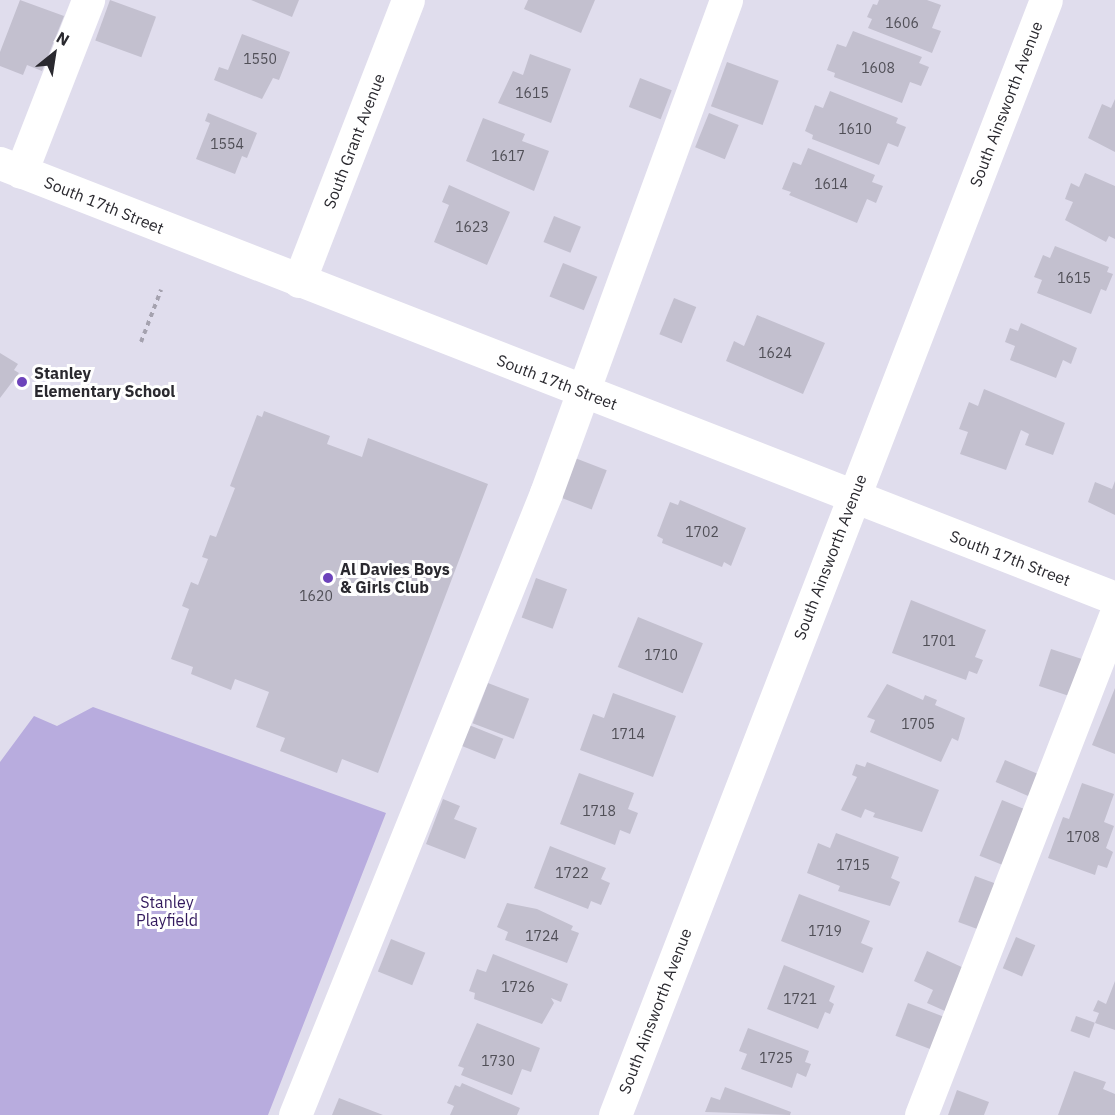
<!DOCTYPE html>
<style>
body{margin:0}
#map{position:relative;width:1115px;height:1115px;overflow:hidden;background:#e0dded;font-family:"IBM Plex Sans",sans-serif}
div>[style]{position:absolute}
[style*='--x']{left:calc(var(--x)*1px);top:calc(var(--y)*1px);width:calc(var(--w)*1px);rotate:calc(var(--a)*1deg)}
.green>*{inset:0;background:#b8acde}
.building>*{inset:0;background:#c3c0cf;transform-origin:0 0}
.path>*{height:4px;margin-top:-2px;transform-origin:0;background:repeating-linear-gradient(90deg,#a5a2af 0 4.5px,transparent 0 9px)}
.minor>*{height:33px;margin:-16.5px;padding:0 16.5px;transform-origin:16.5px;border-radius:16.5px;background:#fff}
.dots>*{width:16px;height:16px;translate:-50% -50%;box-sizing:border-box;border:3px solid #fff;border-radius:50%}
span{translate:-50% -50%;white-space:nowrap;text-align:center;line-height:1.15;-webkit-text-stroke:6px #fff;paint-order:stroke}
.number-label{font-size:14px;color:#504f57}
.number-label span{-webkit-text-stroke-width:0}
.street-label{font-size:16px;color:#2a292f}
.poi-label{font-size:16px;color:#2a292f;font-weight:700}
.left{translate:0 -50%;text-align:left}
.park-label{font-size:16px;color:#331a5e}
.north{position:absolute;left:24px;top:24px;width:60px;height:60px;-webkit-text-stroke:4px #fff;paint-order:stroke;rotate:30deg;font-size:16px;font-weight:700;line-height:24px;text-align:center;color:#2a292f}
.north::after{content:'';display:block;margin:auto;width:21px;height:27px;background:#2a292f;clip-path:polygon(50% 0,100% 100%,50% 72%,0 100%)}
</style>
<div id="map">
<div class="green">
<div style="clip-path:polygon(93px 707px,386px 813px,268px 1115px,0 1115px,0 762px,34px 716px,57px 726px)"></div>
</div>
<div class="building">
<div style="clip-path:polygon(20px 0,64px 16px,42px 71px,27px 65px,23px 75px,0 66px,0 52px)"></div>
<div style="left:110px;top:0;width:49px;height:43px;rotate:20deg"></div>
<div style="clip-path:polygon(251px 0,299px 0,292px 17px)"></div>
<div style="clip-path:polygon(528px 0,595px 0,581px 33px,524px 9px)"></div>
<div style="clip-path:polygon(879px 0,927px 0,941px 5px,932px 28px,941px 31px,932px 53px,868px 28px,872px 19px,867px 17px,873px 4px,877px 5px)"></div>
<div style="clip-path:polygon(853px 31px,922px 57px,919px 63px,929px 67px,921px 86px,910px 82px,902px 103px,834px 77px,835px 73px,827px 70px,837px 44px,846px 47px)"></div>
<div style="clip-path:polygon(242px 34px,290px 52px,279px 80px,273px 78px,262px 99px,214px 80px,219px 67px,228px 70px)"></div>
<div style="clip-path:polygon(530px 54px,571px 69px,551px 123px,498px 103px,513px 71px,523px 75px)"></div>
<div style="left:727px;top:62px;width:55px;height:47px;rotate:20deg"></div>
<div style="left:640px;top:78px;width:34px;height:31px;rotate:21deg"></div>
<div style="clip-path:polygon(830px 91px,898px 118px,896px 123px,906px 127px,898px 147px,888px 143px,879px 165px,812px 139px,813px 135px,805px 131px,815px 105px,823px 108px)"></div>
<div style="clip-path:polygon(1115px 99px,1115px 152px,1088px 138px,1102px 104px,1111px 108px)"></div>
<div style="clip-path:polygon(208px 113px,257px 133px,247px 158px,242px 156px,235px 174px,196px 159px,210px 123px,205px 121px)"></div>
<div style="left:709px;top:113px;width:32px;height:37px;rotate:22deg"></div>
<div style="clip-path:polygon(483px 118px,525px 134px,522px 141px,549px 151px,534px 191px,466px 161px)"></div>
<div style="clip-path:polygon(808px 148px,875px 175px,872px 182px,883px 186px,876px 203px,867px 199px,857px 223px,789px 195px,791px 192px,782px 189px,793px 162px,801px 165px)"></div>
<div style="clip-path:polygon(1085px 173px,1115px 186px,1115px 239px,1109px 236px,1106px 242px,1065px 220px,1073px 202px,1065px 199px,1071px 183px,1079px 187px)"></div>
<div style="clip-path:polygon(449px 185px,510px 212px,487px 265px,434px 242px,449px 205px,442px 202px)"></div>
<div style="left:554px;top:216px;width:29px;height:28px;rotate:22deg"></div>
<div style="clip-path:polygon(1055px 246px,1109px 267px,1107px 272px,1113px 274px,1106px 291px,1101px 289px,1091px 314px,1037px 293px,1042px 280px,1034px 277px,1043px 255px,1050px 258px)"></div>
<div style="left:563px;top:263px;width:37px;height:36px;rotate:22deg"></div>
<div style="left:674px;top:298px;width:24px;height:39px;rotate:22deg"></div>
<div style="clip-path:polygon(757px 315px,825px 343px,803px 394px,726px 361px,734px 341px,744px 346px)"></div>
<div style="clip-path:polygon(1021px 323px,1077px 348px,1071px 364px,1063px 360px,1056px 378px,1010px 360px,1015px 346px,1005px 342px,1010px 328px,1018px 331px)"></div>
<div style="clip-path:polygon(0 353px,18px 364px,14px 370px,19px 373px,0 398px)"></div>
<div style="clip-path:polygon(984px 389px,1065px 423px,1053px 455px,1025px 445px,1029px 434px,1021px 430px,1006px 470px,960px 454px,968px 432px,959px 429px,969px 402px,978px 406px)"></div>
<div style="clip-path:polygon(264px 411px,330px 436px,327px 444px,362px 457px,368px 438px,488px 484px,378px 773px,342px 759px,337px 773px,280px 751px,285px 738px,256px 727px,269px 692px,235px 679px,231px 690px,191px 674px,193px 667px,171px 659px,189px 609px,182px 606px,191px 582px,198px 585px,208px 559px,202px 557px,210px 535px,216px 537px,235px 488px,230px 486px,257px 415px,262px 417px)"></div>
<div style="left:575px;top:458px;width:34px;height:42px;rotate:21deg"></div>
<div style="clip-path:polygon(1115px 481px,1115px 515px,1088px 502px,1095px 482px,1112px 489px)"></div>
<div style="clip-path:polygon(680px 500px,746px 528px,731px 566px,724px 562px,722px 567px,662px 543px,663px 539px,657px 536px,670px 502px,678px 505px)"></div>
<div style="left:536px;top:578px;width:33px;height:42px;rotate:20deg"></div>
<div style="clip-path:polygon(911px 600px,986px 630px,975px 657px,983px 660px,977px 674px,969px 671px,966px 680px,892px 653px)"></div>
<div style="left:638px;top:617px;width:70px;height:54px;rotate:22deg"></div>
<div style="left:1051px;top:649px;width:35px;height:39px;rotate:18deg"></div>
<div style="left:488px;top:683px;width:44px;height:43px;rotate:21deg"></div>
<div style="clip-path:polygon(887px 684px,923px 700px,925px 695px,937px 700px,935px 705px,965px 718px,958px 741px,952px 738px,941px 762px,870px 732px,875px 720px,867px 717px)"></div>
<div style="clip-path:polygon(1115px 688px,1115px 754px,1092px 745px)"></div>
<div style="clip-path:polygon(613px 693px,676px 716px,653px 777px,580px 750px,593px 714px,604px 718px)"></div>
<div style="left:469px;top:725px;width:37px;height:22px;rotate:22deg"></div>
<div style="left:1005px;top:760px;width:36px;height:24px;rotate:23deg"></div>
<div style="clip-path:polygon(867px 762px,939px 790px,922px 832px,873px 817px,875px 813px,865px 809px,861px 818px,841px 810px,857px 777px,852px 775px,856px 764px,865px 767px)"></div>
<div style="clip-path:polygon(579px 773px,634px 793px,628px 809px,638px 813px,630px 834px,620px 830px,615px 845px,560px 824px)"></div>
<div style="clip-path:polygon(1082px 783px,1114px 794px,1104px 822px,1114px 826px,1106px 848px,1113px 852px,1107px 868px,1098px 865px,1095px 875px,1048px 858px,1063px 817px,1069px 819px)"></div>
<div style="clip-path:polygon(443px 799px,460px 806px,454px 819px,477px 828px,465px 859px,426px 844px)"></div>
<div style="left:1002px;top:800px;width:31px;height:60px;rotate:22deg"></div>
<div style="clip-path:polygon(836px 833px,899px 857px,891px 878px,900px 882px,890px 906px,838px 891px,840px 886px,807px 873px,818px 843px,830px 848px)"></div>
<div style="clip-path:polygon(550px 846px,606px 868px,601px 879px,610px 883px,601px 905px,591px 901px,588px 909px,534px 888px)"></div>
<div style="left:975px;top:876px;width:29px;height:49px;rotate:20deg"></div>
<div style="clip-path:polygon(799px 894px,870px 921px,861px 943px,873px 948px,863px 973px,781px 941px)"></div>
<div style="clip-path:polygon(507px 903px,537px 909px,573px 926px,571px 930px,579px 933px,567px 963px,505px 940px,508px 932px,497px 927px)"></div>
<div style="left:1016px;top:937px;width:21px;height:34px;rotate:23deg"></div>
<div style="left:391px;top:939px;width:37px;height:35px;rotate:22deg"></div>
<div style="clip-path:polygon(927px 951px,966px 969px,945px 1011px,927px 1003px,933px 990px,914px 981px)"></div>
<div style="clip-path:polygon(493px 954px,568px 984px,561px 1002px,551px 998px,554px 1003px,542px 1024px,474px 999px,475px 993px,469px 991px,477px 969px,486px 972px)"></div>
<div style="clip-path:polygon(784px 965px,835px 986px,829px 1001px,834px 1004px,830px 1014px,825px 1012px,818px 1029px,767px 1009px)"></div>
<div style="clip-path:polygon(1115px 981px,1115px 1030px,1095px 1023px,1099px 1013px,1093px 1011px,1098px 1000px,1106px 1004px)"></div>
<div style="left:908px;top:1003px;width:44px;height:35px;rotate:21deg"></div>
<div style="left:1076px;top:1016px;width:20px;height:16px;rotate:20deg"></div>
<div style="clip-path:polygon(477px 1023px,540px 1048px,531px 1072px,522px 1069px,512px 1095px,461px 1075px,464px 1068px,458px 1066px)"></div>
<div style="clip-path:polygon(748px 1028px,809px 1051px,805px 1062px,811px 1064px,806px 1077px,797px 1073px,792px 1088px,741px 1069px,747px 1054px,739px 1051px)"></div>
<div style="clip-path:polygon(1074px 1071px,1106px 1082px,1103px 1089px,1115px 1094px,1115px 1115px,1058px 1115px)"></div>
<div style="clip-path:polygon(462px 1083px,520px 1108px,517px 1115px,450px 1115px,454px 1106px,447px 1103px,455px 1085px,460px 1087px)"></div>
<div style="clip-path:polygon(725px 1087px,791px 1112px,790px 1115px,705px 1112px,711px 1097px,720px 1100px)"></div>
<div style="clip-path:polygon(957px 1090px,989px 1102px,984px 1115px,948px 1115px)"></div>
<div style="clip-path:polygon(339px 1098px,383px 1115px,332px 1115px)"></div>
</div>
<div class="path">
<div style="--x:141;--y:342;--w:56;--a:-69"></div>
</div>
<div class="minor">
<div style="--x:0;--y:163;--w:1197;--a:21.31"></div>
<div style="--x:21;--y:172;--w:185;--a:-68.7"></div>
<div style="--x:299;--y:281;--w:301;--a:-68.8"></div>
<div style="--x:295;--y:1115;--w:671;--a:-68.02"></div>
<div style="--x:546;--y:493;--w:525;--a:-69.94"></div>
<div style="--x:615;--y:1115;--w:1195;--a:-68.87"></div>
<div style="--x:921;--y:1115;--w:535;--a:-68.76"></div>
</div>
<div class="dots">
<div style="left:22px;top:382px;background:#6d43bb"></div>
<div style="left:328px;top:578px;background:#6d43bb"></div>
</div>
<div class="number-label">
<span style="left:902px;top:23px">1606</span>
<span style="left:260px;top:59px">1550</span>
<span style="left:878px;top:68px">1608</span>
<span style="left:532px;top:93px">1615</span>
<span style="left:855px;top:129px">1610</span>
<span style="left:227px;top:144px">1554</span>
<span style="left:508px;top:156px">1617</span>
<span style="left:831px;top:184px">1614</span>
<span style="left:472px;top:227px">1623</span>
<span style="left:1074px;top:278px">1615</span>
<span style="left:775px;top:353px">1624</span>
<span style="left:702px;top:532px">1702</span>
<span style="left:316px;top:596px">1620</span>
<span style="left:939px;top:641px">1701</span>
<span style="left:661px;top:655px">1710</span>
<span style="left:918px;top:724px">1705</span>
<span style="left:628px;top:734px">1714</span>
<span style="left:599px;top:811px">1718</span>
<span style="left:1083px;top:837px">1708</span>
<span style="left:853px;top:865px">1715</span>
<span style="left:572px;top:873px">1722</span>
<span style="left:825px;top:931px">1719</span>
<span style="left:542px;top:936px">1724</span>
<span style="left:518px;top:987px">1726</span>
<span style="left:800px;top:999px">1721</span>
<span style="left:776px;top:1058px">1725</span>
<span style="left:498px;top:1061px">1730</span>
</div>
<div class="street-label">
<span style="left:1006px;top:104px;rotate:-69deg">South Ainsworth Avenue</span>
<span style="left:354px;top:141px;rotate:-69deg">South Grant Avenue</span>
<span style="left:104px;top:205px;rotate:22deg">South 17th Street</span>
<span style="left:557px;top:382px;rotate:21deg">South 17th Street</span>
<span style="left:830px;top:557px;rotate:-69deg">South Ainsworth Avenue</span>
<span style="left:1010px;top:558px;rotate:21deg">South 17th Street</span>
<span style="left:655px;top:1011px;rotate:-69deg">South Ainsworth Avenue</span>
</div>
<div class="poi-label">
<span class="left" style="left:34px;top:382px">Stanley<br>Elementary School</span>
<span class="left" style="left:340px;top:578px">Al Davies Boys<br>&amp; Girls Club</span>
</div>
<div class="park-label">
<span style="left:167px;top:911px">Stanley<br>Playfield</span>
</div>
<div class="north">N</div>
</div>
